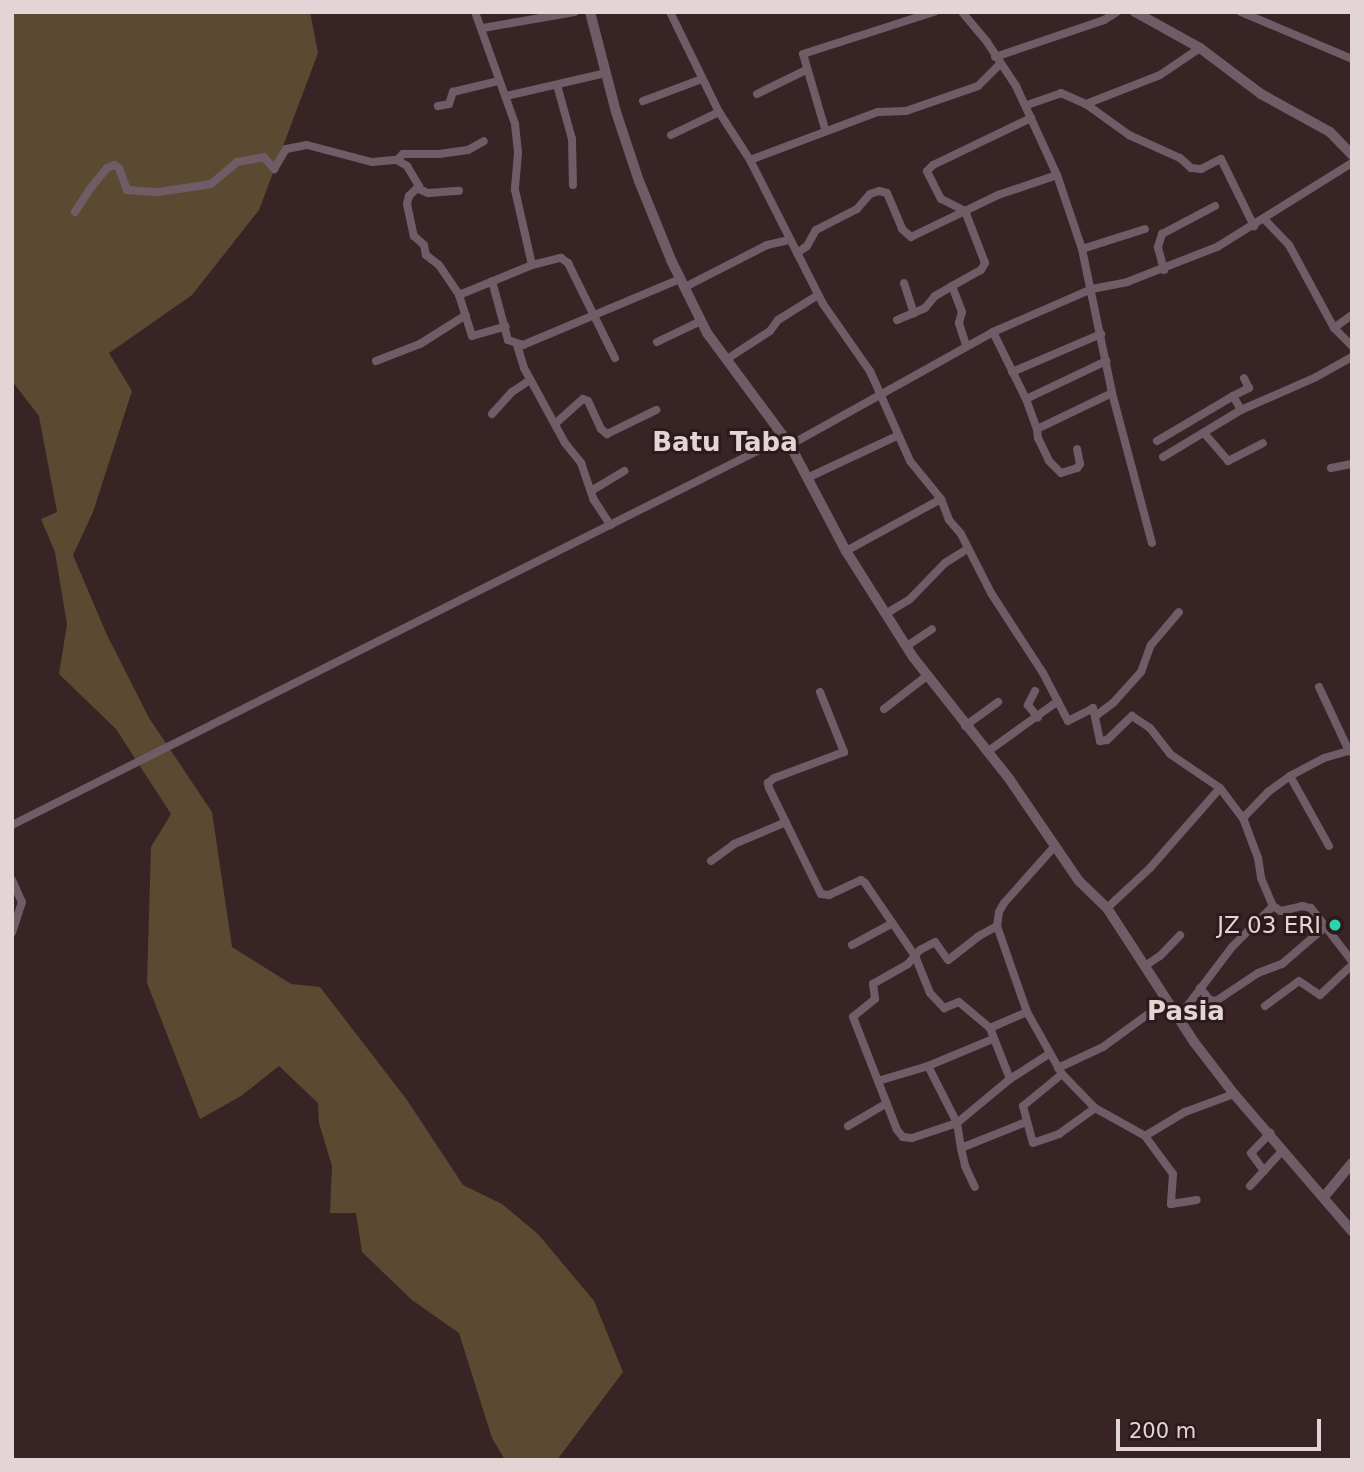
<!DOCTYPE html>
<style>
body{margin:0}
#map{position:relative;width:1364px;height:1472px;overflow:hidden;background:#382425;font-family:"DejaVu Sans",sans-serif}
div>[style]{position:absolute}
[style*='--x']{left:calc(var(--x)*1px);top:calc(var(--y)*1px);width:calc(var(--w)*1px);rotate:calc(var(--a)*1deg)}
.green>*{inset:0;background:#5b4a31}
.minor>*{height:8px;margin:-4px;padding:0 4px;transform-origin:4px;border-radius:4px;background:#6f5c67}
.tertiary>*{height:10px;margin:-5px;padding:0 5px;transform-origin:5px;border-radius:5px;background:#6f5c67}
.dots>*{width:19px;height:19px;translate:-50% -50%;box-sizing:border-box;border:4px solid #2d1a1c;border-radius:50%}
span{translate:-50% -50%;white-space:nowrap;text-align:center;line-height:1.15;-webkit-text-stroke:6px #2d1a1c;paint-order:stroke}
.poi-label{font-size:23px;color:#e3d5d6}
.right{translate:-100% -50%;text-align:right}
.quarter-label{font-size:26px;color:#e3d5d6;font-weight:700}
.frame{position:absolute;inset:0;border:14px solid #e3d5d6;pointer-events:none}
.scale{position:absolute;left:1116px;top:1419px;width:205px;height:32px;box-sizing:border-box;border:4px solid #e3d5d6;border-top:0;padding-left:9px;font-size:21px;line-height:24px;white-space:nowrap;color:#e3d5d6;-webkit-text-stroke:5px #2d1a1c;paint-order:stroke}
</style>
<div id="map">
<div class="green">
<div style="clip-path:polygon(12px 12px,310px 12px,318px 53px,259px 210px,192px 295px,109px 353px,132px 391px,93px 512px,73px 555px,106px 633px,149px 718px,212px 812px,232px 947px,291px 984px,320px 987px,407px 1100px,463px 1185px,502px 1204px,538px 1234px,594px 1301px,623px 1372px,557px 1460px,505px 1460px,492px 1438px,459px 1333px,412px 1300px,362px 1252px,356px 1213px,330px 1213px,332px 1166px,319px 1123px,318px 1103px,279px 1066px,241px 1096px,200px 1119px,147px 983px,151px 847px,171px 814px,116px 729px,59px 674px,67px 624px,55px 552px,41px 519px,57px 512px,39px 416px,12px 381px)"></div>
</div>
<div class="minor">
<div style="--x:475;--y:12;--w:119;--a:70.3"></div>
<div style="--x:515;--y:124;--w:29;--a:84"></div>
<div style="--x:518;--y:153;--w:37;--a:95"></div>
<div style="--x:515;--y:190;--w:77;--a:77.2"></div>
<div style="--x:670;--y:12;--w:111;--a:63.9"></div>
<div style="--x:719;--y:112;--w:57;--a:57.1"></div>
<div style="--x:750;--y:160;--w:161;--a:63.1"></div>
<div style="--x:823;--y:304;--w:82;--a:55"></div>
<div style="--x:870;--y:371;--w:98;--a:66"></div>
<div style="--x:910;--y:461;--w:49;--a:50.8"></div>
<div style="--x:941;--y:499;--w:22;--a:69"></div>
<div style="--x:949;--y:520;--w:18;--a:49"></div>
<div style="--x:961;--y:534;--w:66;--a:63"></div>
<div style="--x:991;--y:593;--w:95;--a:57"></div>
<div style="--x:1043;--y:673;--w:54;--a:62.5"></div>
<div style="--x:1068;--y:721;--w:28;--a:-27"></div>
<div style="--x:1093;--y:708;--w:34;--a:78"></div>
<div style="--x:1100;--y:741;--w:7;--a:-8"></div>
<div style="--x:1107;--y:740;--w:35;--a:-44"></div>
<div style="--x:1132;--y:716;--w:22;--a:34"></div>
<div style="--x:1150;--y:728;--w:33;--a:52"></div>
<div style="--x:1170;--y:754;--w:60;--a:34.2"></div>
<div style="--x:1220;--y:788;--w:38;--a:53"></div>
<div style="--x:1243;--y:818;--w:43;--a:69.4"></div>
<div style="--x:1258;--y:858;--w:20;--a:81"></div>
<div style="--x:1261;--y:878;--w:30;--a:67"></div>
<div style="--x:1273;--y:906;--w:9;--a:32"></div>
<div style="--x:1281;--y:911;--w:22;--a:-13"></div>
<div style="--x:1302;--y:906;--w:9;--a:13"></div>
<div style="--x:1311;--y:908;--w:67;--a:52.3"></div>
<div style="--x:962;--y:12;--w:39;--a:50"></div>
<div style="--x:987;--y:42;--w:53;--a:56.6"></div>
<div style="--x:1016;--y:86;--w:98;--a:65.3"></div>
<div style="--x:1057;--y:175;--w:78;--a:71.3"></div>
<div style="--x:1082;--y:249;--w:147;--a:78.2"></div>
<div style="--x:1112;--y:393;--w:155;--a:75.1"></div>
<div style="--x:1241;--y:12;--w:121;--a:22.9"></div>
<div style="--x:483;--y:28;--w:93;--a:-9.9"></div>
<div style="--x:995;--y:57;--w:115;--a:-18.7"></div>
<div style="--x:1104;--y:20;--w:15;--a:-32"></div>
<div style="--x:557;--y:85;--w:56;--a:74.5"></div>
<div style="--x:572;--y:139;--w:46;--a:88.8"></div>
<div style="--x:757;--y:94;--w:55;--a:-26.1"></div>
<div style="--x:506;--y:96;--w:103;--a:-13"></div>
<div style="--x:643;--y:101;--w:63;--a:-20.4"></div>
<div style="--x:1086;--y:104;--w:53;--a:35.8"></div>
<div style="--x:1129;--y:135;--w:56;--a:24.3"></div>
<div style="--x:1180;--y:158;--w:15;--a:42"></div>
<div style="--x:1191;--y:168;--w:10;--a:6"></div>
<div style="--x:1201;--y:169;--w:22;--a:-27"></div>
<div style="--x:1221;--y:159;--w:75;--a:63.8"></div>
<div style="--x:1027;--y:105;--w:36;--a:-19"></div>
<div style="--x:1061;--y:93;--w:27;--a:24"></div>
<div style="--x:1086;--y:104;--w:79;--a:-21.4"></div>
<div style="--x:1160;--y:75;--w:48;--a:-34"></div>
<div style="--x:438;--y:106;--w:11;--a:-10"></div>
<div style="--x:449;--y:104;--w:13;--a:-72"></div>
<div style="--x:453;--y:92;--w:46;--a:-13.7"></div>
<div style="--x:825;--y:129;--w:78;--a:-106.3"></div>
<div style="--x:803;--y:54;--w:138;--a:-17.8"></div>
<div style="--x:671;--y:135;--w:53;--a:-25.6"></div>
<div style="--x:397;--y:160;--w:8;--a:-45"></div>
<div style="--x:403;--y:154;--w:36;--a:0"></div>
<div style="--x:439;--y:154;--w:29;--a:-8"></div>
<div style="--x:468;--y:150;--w:18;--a:-29"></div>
<div style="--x:750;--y:160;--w:137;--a:-20.6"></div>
<div style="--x:878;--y:112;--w:28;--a:-2"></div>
<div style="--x:906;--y:111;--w:76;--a:-19.1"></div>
<div style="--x:978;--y:86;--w:31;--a:-45"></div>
<div style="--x:419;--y:189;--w:10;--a:24"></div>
<div style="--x:428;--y:193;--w:31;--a:-4"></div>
<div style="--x:75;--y:212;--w:27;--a:-57"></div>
<div style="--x:90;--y:189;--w:27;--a:-51"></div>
<div style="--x:107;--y:168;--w:8;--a:-23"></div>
<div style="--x:114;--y:165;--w:6;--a:31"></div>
<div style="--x:119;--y:168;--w:23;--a:70"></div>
<div style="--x:127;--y:190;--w:31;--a:4"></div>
<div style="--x:158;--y:192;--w:54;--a:-8.6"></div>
<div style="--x:211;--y:184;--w:34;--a:-40"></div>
<div style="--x:237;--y:162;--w:27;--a:-10"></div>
<div style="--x:264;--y:157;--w:16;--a:50"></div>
<div style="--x:274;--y:169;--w:23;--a:-59"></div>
<div style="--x:286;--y:149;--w:21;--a:-11"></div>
<div style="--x:307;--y:145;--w:67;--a:14.7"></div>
<div style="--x:372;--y:162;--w:25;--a:-5"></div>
<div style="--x:397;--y:160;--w:12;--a:31"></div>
<div style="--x:407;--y:166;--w:23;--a:59"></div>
<div style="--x:419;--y:186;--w:14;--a:135"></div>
<div style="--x:409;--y:196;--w:8;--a:104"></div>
<div style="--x:407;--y:204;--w:33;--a:78"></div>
<div style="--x:414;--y:236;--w:13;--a:42"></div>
<div style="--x:424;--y:245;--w:10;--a:79"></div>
<div style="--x:426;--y:255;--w:16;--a:38"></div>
<div style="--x:439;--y:265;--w:36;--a:56"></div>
<div style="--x:459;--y:295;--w:79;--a:-22.3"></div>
<div style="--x:532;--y:265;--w:30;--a:-14"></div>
<div style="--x:561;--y:258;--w:9;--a:36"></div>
<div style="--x:568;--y:263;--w:106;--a:63.7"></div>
<div style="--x:1265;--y:220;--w:35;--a:46"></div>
<div style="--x:1289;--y:245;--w:94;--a:61.5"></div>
<div style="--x:1334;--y:328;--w:25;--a:45"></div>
<div style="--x:1082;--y:249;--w:66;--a:-17.6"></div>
<div style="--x:797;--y:253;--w:12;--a:-35"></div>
<div style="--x:807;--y:246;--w:18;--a:-61"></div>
<div style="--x:816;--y:230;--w:46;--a:-27.1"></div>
<div style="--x:857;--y:209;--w:20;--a:-49"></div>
<div style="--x:870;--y:194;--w:9;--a:-18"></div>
<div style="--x:879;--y:191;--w:8;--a:14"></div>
<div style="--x:887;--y:193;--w:39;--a:67"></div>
<div style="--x:902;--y:229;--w:12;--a:42"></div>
<div style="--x:911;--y:237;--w:97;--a:-25.8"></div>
<div style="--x:998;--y:195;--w:62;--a:-18.7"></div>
<div style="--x:1164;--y:270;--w:24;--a:-105"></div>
<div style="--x:1158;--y:247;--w:14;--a:-73"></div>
<div style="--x:1162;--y:234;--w:60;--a:-27.8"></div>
<div style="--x:492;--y:281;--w:61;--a:74.8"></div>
<div style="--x:508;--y:340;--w:16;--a:18"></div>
<div style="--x:523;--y:345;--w:170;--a:-22.8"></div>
<div style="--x:904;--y:283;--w:32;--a:72"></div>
<div style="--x:685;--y:287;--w:92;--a:-27.1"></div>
<div style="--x:767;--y:245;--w:23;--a:-13"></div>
<div style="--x:459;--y:295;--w:43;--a:72.4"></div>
<div style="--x:472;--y:336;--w:35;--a:-16"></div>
<div style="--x:897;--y:320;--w:30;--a:-23"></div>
<div style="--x:925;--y:308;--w:16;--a:-50"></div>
<div style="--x:935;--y:296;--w:20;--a:-30"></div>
<div style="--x:1334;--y:328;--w:22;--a:-36"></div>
<div style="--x:993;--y:332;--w:75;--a:63.8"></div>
<div style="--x:1026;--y:399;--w:32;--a:70"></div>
<div style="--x:1037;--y:429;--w:83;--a:-25.6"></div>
<div style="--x:657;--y:342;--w:49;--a:-25.5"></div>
<div style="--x:517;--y:345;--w:24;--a:73"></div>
<div style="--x:524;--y:368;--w:85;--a:61.3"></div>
<div style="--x:565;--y:443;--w:26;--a:51"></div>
<div style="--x:581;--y:463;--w:39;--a:71"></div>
<div style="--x:594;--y:500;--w:30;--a:57"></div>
<div style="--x:966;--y:345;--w:23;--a:-108"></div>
<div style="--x:959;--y:323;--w:11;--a:-75"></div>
<div style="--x:962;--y:312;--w:28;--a:-111"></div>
<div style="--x:952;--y:286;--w:33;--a:-29"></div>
<div style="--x:981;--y:270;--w:8;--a:-60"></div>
<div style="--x:985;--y:263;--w:56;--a:-111"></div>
<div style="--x:965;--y:211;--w:27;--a:-153"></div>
<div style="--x:941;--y:199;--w:31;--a:-117"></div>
<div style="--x:927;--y:171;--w:8;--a:-45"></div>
<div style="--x:933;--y:165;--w:109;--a:-25.6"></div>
<div style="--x:727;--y:359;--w:51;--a:-33.1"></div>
<div style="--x:770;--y:331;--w:14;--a:-54"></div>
<div style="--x:778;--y:320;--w:47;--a:-32"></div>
<div style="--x:376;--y:361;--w:47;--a:-21.1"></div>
<div style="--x:420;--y:344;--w:54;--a:-32.2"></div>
<div style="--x:1012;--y:372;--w:97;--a:-23.1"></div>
<div style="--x:1233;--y:396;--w:18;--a:-27"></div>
<div style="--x:1249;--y:388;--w:11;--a:-117"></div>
<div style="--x:1026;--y:399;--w:89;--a:-25.4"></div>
<div style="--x:492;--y:414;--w:30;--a:-48"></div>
<div style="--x:512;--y:392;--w:22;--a:-34"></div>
<div style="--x:556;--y:423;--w:36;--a:-42"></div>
<div style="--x:583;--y:399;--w:5;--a:22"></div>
<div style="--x:588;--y:401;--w:31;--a:65"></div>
<div style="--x:601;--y:429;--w:8;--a:40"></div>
<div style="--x:607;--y:434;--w:55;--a:-26.1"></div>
<div style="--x:1037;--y:429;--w:9;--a:84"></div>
<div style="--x:1038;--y:438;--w:25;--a:64"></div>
<div style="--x:1049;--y:461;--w:17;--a:45"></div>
<div style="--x:1061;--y:473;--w:17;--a:-17"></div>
<div style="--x:1077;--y:468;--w:5;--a:-53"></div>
<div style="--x:1080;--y:464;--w:15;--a:-101"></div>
<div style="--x:1204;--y:433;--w:37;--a:49"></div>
<div style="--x:1228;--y:461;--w:39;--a:-27"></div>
<div style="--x:1157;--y:441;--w:88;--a:-30.6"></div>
<div style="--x:1233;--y:396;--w:16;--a:60"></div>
<div style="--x:790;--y:445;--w:232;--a:-29.1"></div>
<div style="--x:993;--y:332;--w:108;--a:-23.5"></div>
<div style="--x:1092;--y:289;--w:36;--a:-11"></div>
<div style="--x:1127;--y:282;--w:97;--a:-21.3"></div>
<div style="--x:1217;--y:247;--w:159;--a:-31.9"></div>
<div style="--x:1163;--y:457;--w:91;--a:-31.1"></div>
<div style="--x:1241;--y:410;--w:82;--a:-23.7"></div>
<div style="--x:1316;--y:377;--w:41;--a:-29.1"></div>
<div style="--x:1331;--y:468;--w:21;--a:-11"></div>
<div style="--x:807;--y:478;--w:99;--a:-25"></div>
<div style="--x:591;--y:491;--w:39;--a:-31"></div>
<div style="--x:846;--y:551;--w:108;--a:-28.7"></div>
<div style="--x:887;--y:613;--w:26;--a:-31"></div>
<div style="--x:909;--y:600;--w:52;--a:-45.8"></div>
<div style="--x:945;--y:563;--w:26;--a:-32"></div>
<div style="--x:907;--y:646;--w:30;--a:-34"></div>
<div style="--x:1319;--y:687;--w:71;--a:64.9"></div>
<div style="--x:1035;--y:691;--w:16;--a:117"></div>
<div style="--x:1028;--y:705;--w:16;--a:52"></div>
<div style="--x:820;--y:692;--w:65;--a:68.2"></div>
<div style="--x:844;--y:752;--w:75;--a:159.6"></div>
<div style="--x:774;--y:778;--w:8;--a:140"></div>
<div style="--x:768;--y:783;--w:5;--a:79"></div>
<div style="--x:769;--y:788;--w:118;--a:63.9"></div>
<div style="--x:821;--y:894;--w:8;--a:7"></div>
<div style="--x:829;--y:895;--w:35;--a:-25"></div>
<div style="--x:861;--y:880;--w:5;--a:37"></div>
<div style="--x:865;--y:883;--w:88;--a:55.6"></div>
<div style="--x:915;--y:956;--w:40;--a:68"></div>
<div style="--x:930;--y:993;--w:21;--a:47"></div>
<div style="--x:944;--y:1008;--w:16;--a:-22"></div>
<div style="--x:959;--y:1002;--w:40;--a:40"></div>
<div style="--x:990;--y:1028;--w:55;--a:68.6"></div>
<div style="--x:884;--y:709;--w:56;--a:-37.7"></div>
<div style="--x:1097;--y:715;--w:20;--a:-37"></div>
<div style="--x:1113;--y:703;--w:42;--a:-47.9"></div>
<div style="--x:1141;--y:672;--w:29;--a:-70"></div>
<div style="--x:1151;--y:645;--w:43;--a:-49.7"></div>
<div style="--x:965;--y:726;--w:41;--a:-36"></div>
<div style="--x:987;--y:752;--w:87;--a:-35.7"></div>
<div style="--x:1290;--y:776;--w:80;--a:60.9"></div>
<div style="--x:1243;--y:818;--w:36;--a:-46"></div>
<div style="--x:1268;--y:792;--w:27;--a:-36"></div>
<div style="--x:1290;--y:776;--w:38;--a:-28"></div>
<div style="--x:1324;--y:758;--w:29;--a:-16"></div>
<div style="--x:12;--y:825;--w:863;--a:-26.65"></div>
<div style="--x:1055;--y:846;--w:76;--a:131.8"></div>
<div style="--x:1004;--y:903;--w:10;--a:119"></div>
<div style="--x:999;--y:912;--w:14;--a:98"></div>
<div style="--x:997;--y:926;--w:91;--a:70.8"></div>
<div style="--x:1027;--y:1012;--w:71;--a:60.6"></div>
<div style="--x:1062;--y:1074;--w:47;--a:45.9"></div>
<div style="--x:1095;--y:1108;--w:57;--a:29.2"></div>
<div style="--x:1145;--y:1136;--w:47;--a:-31"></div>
<div style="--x:1185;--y:1112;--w:52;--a:-20.2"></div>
<div style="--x:711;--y:861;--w:29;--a:-36"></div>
<div style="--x:734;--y:844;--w:56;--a:-22.9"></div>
<div style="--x:12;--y:880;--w:24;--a:66"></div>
<div style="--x:22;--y:902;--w:32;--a:108"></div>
<div style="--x:1107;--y:908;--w:59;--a:-42.9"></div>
<div style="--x:1150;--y:868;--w:106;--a:-48.8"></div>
<div style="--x:997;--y:926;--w:21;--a:151"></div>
<div style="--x:979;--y:936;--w:39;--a:142"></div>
<div style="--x:948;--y:960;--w:22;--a:-126"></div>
<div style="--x:935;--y:942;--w:17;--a:152"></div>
<div style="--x:920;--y:950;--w:18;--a:131"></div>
<div style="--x:908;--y:964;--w:40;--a:150.3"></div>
<div style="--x:873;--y:984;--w:15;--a:82"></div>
<div style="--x:875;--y:999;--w:28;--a:141"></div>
<div style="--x:853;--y:1017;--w:121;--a:68.7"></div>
<div style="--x:897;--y:1130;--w:9;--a:49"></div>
<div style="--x:903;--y:1137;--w:9;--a:6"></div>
<div style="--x:912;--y:1138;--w:47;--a:-18.4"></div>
<div style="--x:957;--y:1123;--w:69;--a:-39.7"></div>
<div style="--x:1010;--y:1079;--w:46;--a:-32.7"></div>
<div style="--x:852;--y:945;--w:44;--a:-28.3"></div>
<div style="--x:1145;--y:966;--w:18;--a:-34"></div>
<div style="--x:1160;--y:956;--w:29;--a:-46"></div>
<div style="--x:1200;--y:988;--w:16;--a:50"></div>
<div style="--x:1210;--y:1000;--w:6;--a:9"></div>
<div style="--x:1216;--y:1001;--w:50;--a:-33.7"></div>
<div style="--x:1258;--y:973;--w:26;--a:-21"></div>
<div style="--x:1282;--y:964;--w:57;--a:-40.7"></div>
<div style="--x:1265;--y:1006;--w:42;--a:-36.3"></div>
<div style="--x:1299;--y:981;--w:25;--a:34"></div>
<div style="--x:1320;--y:995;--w:44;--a:-43.2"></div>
<div style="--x:1179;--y:1017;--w:88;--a:-52.9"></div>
<div style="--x:1232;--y:947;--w:58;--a:-45"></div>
<div style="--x:990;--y:1028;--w:40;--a:-23.4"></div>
<div style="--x:928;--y:1066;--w:64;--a:63"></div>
<div style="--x:957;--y:1123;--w:25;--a:81"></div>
<div style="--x:961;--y:1148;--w:70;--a:-21.8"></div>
<div style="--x:1058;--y:1068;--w:50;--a:-25"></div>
<div style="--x:1103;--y:1047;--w:78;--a:-36.1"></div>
<div style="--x:1062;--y:1074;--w:50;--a:140.6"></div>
<div style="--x:1023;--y:1106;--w:38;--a:75"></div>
<div style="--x:1033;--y:1143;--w:28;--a:-19"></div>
<div style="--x:1059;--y:1134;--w:44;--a:-35.8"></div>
<div style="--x:878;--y:1081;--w:52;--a:-16.7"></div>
<div style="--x:928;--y:1066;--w:70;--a:-22.6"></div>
<div style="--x:848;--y:1126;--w:45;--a:-30.5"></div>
<div style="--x:1145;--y:1136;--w:47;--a:53.6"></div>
<div style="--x:1173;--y:1174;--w:30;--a:94"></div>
<div style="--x:1171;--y:1204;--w:26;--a:-9"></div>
<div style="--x:961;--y:1148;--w:18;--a:77"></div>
<div style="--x:965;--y:1166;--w:23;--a:65"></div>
<div style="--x:1264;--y:1171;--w:22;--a:-126"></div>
<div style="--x:1251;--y:1153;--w:28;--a:-46"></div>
<div style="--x:1250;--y:1186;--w:49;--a:-47.5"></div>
</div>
<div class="tertiary">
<div style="--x:590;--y:12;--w:103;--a:75.4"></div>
<div style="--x:616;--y:112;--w:73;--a:71.6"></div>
<div style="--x:639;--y:181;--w:85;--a:67.9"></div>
<div style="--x:671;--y:260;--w:81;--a:63.7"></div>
<div style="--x:707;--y:333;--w:139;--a:53.5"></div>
<div style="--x:790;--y:445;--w:120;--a:62.2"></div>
<div style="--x:846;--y:551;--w:125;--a:57.7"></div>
<div style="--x:913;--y:657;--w:157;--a:51.7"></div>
<div style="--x:1010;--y:780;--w:122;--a:55.7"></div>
<div style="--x:1079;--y:881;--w:39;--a:44"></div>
<div style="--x:1107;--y:908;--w:160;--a:57"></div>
<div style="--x:1194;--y:1042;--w:66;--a:52.4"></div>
<div style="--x:1234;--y:1094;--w:181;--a:49.3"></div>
<div style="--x:1135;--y:12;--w:74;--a:29"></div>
<div style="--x:1200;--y:48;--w:76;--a:37"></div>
<div style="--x:1261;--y:94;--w:79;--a:28.8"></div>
<div style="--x:1330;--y:132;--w:32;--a:46"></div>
<div style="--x:1324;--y:1197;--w:44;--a:-50.5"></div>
</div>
<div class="dots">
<div style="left:1335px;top:925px;background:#29d5ad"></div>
</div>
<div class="poi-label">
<span class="right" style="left:1321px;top:925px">JZ 03 ERI</span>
</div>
<div class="quarter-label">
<span style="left:725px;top:443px">Batu Taba</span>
<span style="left:1186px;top:1012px">Pasia</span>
</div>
<div class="frame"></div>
<div class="scale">200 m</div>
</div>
